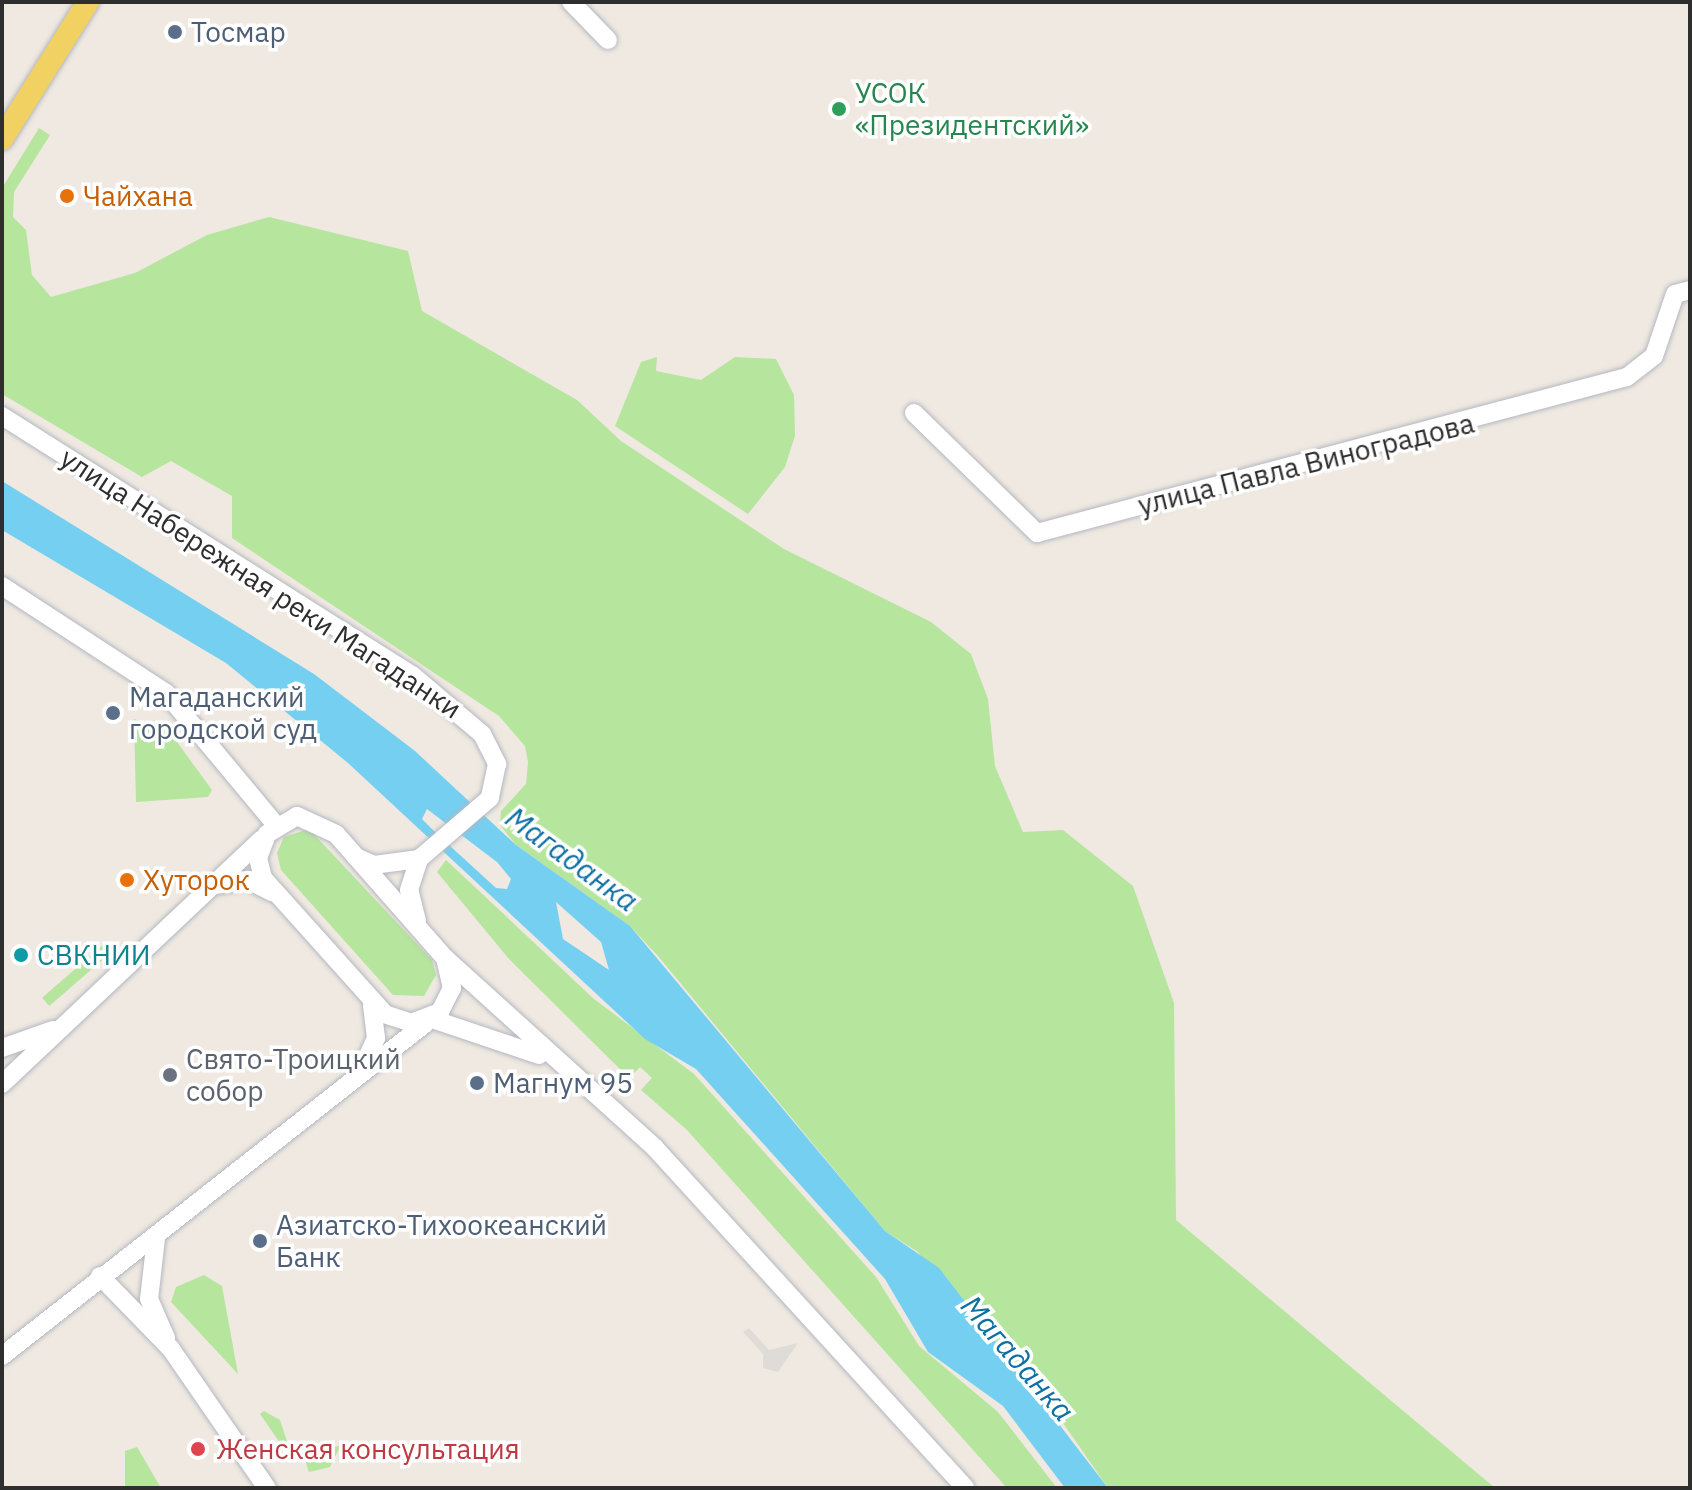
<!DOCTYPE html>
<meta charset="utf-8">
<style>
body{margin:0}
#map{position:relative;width:1692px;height:1490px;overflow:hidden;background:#efe9e1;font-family:"IBM Plex Sans",sans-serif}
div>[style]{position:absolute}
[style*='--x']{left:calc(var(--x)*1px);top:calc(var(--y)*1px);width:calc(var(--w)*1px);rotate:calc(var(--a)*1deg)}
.green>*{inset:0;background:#b6e59e;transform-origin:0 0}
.plaza>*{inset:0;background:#dfdcd8}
.water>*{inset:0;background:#75cff0}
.roads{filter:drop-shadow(0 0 2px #b4b7c1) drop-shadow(0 0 2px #b4b7c1)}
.minor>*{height:18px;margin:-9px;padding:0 9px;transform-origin:9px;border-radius:9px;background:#fff}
.major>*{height:22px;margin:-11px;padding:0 11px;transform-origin:11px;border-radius:11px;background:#f2d163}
.dots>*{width:22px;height:22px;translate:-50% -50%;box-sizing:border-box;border:4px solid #fff;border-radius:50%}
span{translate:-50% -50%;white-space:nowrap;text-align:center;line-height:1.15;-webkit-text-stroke:7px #fff;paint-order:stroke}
.service-label{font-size:28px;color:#4e5e75}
.left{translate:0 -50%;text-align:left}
.leisure-label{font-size:28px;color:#27864d}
.food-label{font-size:28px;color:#c56008}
.street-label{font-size:28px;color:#2e2e2e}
.culture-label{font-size:28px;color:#0d838f}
.worship-label{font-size:28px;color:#5b616d}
.health-label{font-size:28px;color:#be3a42}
.water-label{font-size:30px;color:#0d6fa3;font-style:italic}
.frame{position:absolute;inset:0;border:4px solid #2e2e2e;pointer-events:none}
</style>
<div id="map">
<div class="green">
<div style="clip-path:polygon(39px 128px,50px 135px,14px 192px,13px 217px,26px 230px,32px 275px,51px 297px,135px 273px,207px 235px,269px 217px,408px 251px,422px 311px,577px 400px,621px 441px,784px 549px,931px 622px,971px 654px,988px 699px,995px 766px,1023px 832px,1063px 830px,1133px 886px,1174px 1003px,1176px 1220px,1495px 1488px,1108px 1488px,1061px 1420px,1020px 1381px,918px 1252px,885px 1231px,658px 956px,630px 926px,516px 845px,500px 825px,501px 811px,526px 784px,528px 762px,525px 746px,499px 716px,232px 538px,232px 496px,171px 461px,142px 477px,2px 394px,2px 188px)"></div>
<div style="clip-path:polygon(657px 357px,656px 371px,701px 380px,735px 357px,776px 359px,794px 395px,795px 436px,785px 467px,748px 514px,615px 426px,641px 362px)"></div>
<div style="clip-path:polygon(134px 719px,169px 731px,212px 790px,208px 797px,136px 802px)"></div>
<div style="clip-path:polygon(309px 829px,432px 960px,436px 975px,424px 996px,393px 995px,281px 870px,277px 853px,284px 837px)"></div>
<div style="clip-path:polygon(446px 860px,594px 999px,694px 1074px,876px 1277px,919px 1346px,998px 1412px,1057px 1488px,1007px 1488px,687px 1130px,641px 1090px,652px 1078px,640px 1067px,629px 1078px,509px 959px,437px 872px)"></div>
<div style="left:104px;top:944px;width:11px;height:82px;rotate:49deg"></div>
<div style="clip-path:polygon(204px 1275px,222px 1286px,238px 1374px,171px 1302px,176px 1287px)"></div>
<div style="clip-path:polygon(264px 1411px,280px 1420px,294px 1463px,260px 1414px)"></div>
<div style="clip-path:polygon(341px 1445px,330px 1467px,309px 1472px,304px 1457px)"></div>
<div style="clip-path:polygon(137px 1447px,161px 1488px,125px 1488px,125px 1451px)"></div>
</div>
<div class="plaza">
<div style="clip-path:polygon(749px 1328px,769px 1350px,798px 1343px,778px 1372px,763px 1368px,763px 1354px,743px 1332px)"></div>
</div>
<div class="water">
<div style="clip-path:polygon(evenodd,2px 481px,314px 674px,415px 751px,516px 845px,630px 926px,885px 1231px,939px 1268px,1108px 1488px,1065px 1488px,1003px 1406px,928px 1352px,885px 1279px,696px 1069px,645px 1039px,348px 763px,226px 663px,2px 530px,2px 481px,427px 809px,497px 862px,511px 879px,507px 889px,496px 888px,437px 834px,422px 819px,427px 809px,2px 481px,556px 902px,601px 942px,609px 970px,563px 939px,556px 902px)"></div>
</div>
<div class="roads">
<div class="minor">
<div style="--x:571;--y:2;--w:53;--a:45.8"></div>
<div style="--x:914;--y:413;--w:172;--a:44.3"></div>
<div style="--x:1037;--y:533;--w:610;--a:-14.81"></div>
<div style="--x:1627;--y:377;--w:34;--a:-38"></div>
<div style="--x:1654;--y:356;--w:65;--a:-71.3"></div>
<div style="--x:1675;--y:294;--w:16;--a:-15"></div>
<div style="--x:2;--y:416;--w:485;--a:32.3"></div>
<div style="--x:412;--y:675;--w:92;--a:40.1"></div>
<div style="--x:482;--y:734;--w:34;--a:63"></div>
<div style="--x:497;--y:764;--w:35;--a:102"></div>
<div style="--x:490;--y:798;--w:94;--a:139.3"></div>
<div style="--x:419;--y:859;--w:45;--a:172.4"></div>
<div style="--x:374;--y:865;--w:20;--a:-156"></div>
<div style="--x:2;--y:586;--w:196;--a:33.1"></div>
<div style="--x:166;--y:693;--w:172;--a:50.2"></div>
<div style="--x:215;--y:885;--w:33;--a:-9"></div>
<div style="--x:248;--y:880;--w:27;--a:27"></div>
<div style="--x:417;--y:921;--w:32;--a:-104"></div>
<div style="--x:409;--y:890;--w:33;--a:-72"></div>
<div style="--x:445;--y:958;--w:31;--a:77"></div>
<div style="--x:452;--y:988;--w:27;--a:117"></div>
<div style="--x:440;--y:1012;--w:30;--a:159"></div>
<div style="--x:412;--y:1023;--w:28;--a:-162"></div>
<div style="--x:385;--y:1014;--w:183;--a:-131.9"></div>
<div style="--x:263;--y:878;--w:21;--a:-104"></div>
<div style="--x:258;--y:858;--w:26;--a:-69"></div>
<div style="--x:267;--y:834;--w:35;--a:-31"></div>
<div style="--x:297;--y:816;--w:43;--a:24.8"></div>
<div style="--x:336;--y:834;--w:165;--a:48.7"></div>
<div style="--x:445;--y:958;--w:283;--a:42.1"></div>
<div style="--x:655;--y:1148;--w:460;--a:47.6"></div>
<div style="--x:432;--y:1019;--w:113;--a:18.6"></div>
<div style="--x:2;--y:1048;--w:54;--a:-19.4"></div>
<div style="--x:364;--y:1064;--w:29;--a:-65"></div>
<div style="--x:376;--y:1038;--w:33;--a:-97"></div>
<div style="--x:2;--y:1084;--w:357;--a:-43.3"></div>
<div style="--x:156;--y:1238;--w:61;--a:96.5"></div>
<div style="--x:149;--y:1299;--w:43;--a:66.4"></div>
<div style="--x:100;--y:1276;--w:102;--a:45.8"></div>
<div style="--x:171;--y:1349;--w:169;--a:55.4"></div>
<div style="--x:2;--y:1356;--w:539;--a:-38.15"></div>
</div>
<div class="major">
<div style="--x:2;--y:139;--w:162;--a:-57.9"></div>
</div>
</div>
<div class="dots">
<div style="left:175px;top:32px;background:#5c6f8a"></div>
<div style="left:839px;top:109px;background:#2e9e5b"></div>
<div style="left:67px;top:196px;background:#e8710a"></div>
<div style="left:113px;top:713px;background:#5c6f8a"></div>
<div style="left:127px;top:880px;background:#e8710a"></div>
<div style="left:21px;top:955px;background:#0f9aa8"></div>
<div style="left:170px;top:1075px;background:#6b7280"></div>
<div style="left:477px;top:1083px;background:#5c6f8a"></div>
<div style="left:260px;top:1241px;background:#5c6f8a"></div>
<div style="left:198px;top:1449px;background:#e0444e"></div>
</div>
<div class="service-label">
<span class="left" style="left:191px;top:32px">Тосмар</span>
<span class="left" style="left:129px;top:713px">Магаданский<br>городской суд</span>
<span class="left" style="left:493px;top:1083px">Магнум 95</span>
<span class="left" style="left:276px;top:1241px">Азиатско-Тихоокеанский<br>Банк</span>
</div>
<div class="leisure-label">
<span class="left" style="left:855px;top:109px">УСОК<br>«Президентский»</span>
</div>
<div class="food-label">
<span class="left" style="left:83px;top:196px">Чайхана</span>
<span class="left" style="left:143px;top:880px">Хуторок</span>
</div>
<div class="street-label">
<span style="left:1306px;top:464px;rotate:-14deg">улица Павла Виноградова</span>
<span style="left:261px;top:583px;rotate:33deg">улица Набережная реки Магаданки</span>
</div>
<div class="culture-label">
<span class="left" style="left:37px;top:955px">СВКНИИ</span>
</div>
<div class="worship-label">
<span class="left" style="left:186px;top:1075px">Свято-Троицкий<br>собор</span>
</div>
<div class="health-label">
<span class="left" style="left:216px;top:1449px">Женская консультация</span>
</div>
<div class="water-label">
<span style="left:572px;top:859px;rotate:36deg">Магаданка</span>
<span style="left:1018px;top:1358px;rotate:49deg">Магаданка</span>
</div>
<div class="frame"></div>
</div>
